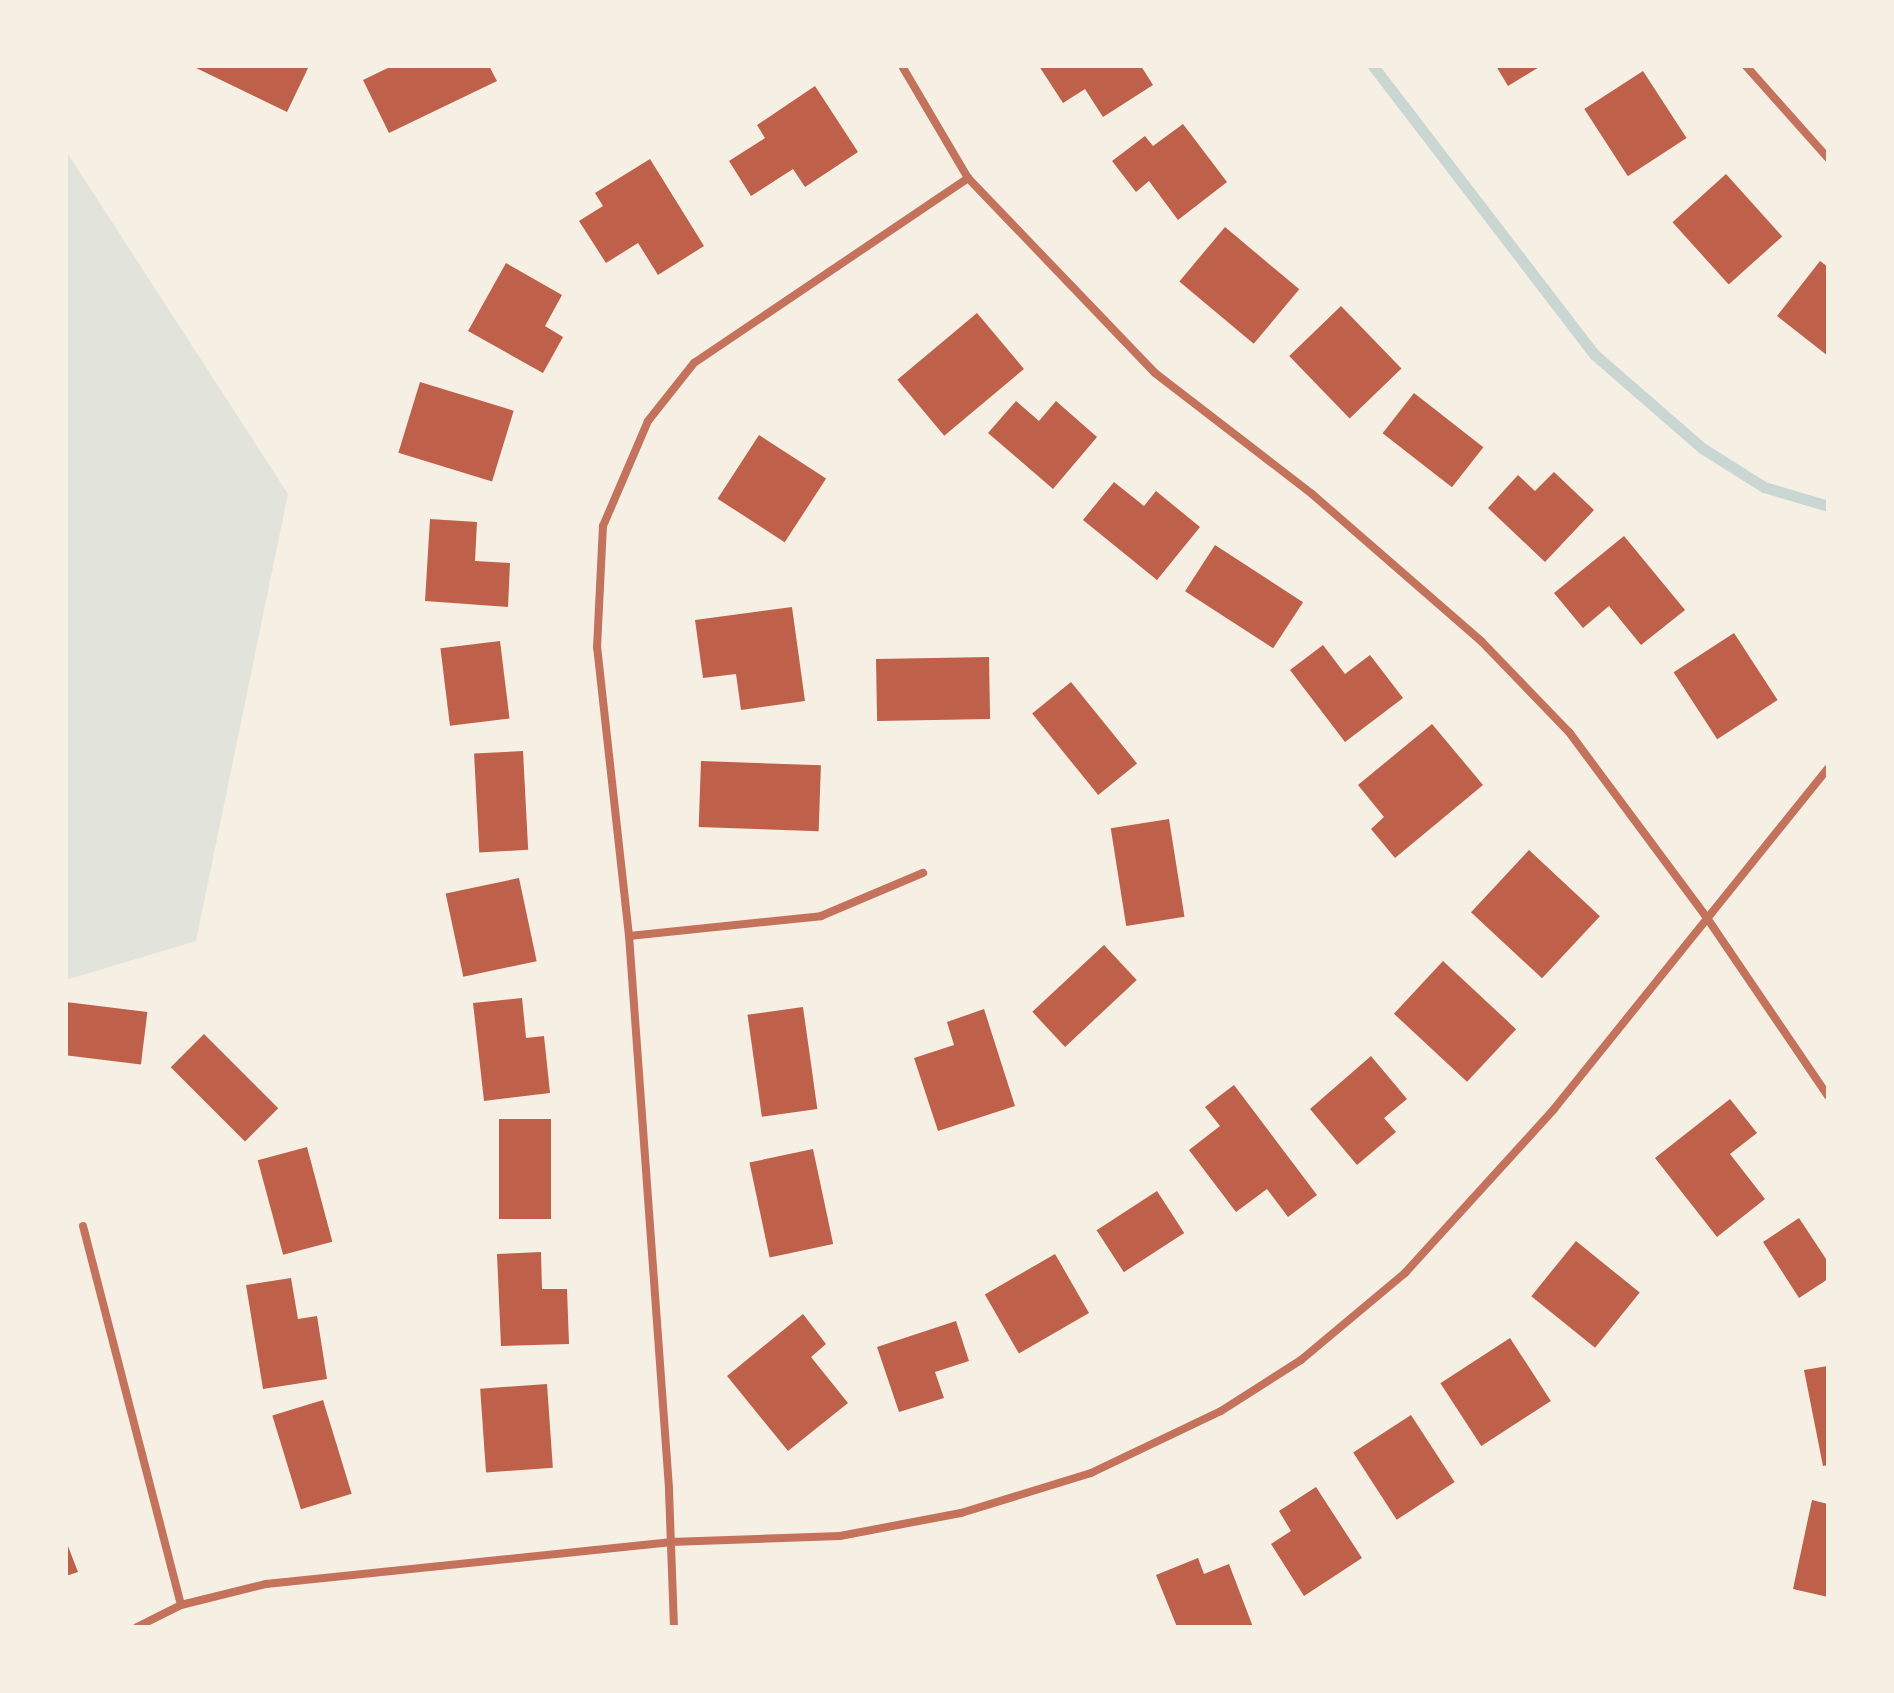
<!DOCTYPE html>
<style>
body{margin:0}
#map{position:relative;width:1894px;height:1693px;overflow:hidden;background:#f6efe4;font-family:"Golos Text",sans-serif}
div>[style]{position:absolute}
[style*='--x']{left:calc(var(--x)*1px);top:calc(var(--y)*1px);width:calc(var(--w)*1px);rotate:calc(var(--a)*1deg)}
.green>*{inset:0;background:#e2e4dc}
.stream>*{height:11px;margin:-5.5px;padding:0 5.5px;transform-origin:5.5px;border-radius:5.5px;background:#c9d6d2}
.building>*{inset:0;background:#bf614a;transform-origin:0 0}
.minor>*{height:8px;margin:-4px;padding:0 4px;transform-origin:4px;border-radius:4px;background:#c5725c}
span{translate:-50% -50%;white-space:nowrap;text-align:center;line-height:1.15;-webkit-text-stroke:6px #f6efe4;paint-order:stroke}
.frame{position:absolute;inset:0;border:68px solid #f6efe4;pointer-events:none}
</style>
<div id="map">
<div class="green">
<div style="clip-path:polygon(66px 151px,288px 494px,196px 941px,66px 980px)"></div>
</div>
<div class="stream">
<div style="--x:1373;--y:66;--w:364;--a:52.5"></div>
<div style="--x:1595;--y:355;--w:142;--a:41"></div>
<div style="--x:1702;--y:448;--w:73;--a:32.2"></div>
<div style="--x:1764;--y:487;--w:67;--a:16.5"></div>
</div>
<div class="building">
<div style="clip-path:polygon(192px 66px,309px 66px,287px 112px)"></div>
<div style="clip-path:polygon(392px 66px,489px 66px,497px 81px,389px 133px,363px 80px)"></div>
<div style="clip-path:polygon(1039px 66px,1141px 66px,1153px 85px,1103px 117px,1085px 89px,1063px 103px)"></div>
<div style="clip-path:polygon(1496px 66px,1541px 66px,1508px 86px)"></div>
<div style="left:1643px;top:71px;width:80px;height:70px;rotate:57deg"></div>
<div style="clip-path:polygon(815px 86px,858px 152px,805px 187px,793px 169px,751px 196px,729px 161px,765px 138px,757px 125px)"></div>
<div style="clip-path:polygon(1183px 124px,1227px 182px,1178px 220px,1149px 181px,1136px 192px,1112px 161px,1145px 136px,1153px 146px)"></div>
<div style="clip-path:polygon(650px 159px,704px 246px,658px 275px,638px 243px,606px 263px,579px 221px,603px 206px,595px 193px)"></div>
<div style="left:1726px;top:174px;width:84px;height:72px;rotate:48deg"></div>
<div style="left:1225px;top:227px;width:97px;height:71px;rotate:40deg"></div>
<div style="clip-path:polygon(1820px 261px,1828px 267px,1828px 356px,1777px 316px)"></div>
<div style="clip-path:polygon(506px 263px,562px 295px,545px 326px,563px 337px,543px 373px,468px 331px)"></div>
<div style="left:1341px;top:306px;width:87px;height:72px;rotate:46deg"></div>
<div style="left:977px;top:313px;width:73px;height:104px;rotate:50deg"></div>
<div style="left:420px;top:382px;width:98px;height:74px;rotate:17deg"></div>
<div style="left:1414px;top:393px;width:88px;height:51px;rotate:38deg"></div>
<div style="clip-path:polygon(1016px 401px,1039px 421px,1056px 401px,1097px 437px,1053px 489px,988px 433px)"></div>
<div style="left:759px;top:435px;width:80px;height:76px;rotate:33deg"></div>
<div style="clip-path:polygon(1554px 472px,1594px 510px,1545px 562px,1488px 508px,1518px 475px,1535px 491px)"></div>
<div style="clip-path:polygon(1114px 482px,1144px 506px,1156px 491px,1200px 527px,1157px 580px,1083px 520px)"></div>
<div style="clip-path:polygon(430px 519px,477px 522px,475px 561px,510px 563px,508px 607px,425px 601px)"></div>
<div style="clip-path:polygon(1624px 536px,1685px 610px,1641px 645px,1609px 606px,1583px 628px,1554px 593px)"></div>
<div style="left:1215px;top:545px;width:105px;height:55px;rotate:33deg"></div>
<div style="clip-path:polygon(792px 607px,805px 701px,741px 710px,736px 674px,703px 678px,695px 620px)"></div>
<div style="left:1734px;top:633px;width:80px;height:72px;rotate:57deg"></div>
<div style="left:500px;top:641px;width:78px;height:60px;rotate:83deg"></div>
<div style="clip-path:polygon(1323px 645px,1345px 674px,1370px 655px,1403px 698px,1345px 742px,1290px 670px)"></div>
<div style="left:989px;top:657px;width:62px;height:113px;rotate:89deg"></div>
<div style="left:1071px;top:682px;width:105px;height:50px;rotate:51deg"></div>
<div style="clip-path:polygon(1432px 724px,1483px 785px,1395px 858px,1371px 829px,1384px 817px,1358px 785px)"></div>
<div style="left:523px;top:751px;width:99px;height:49px;rotate:87deg"></div>
<div style="left:701px;top:761px;width:120px;height:66px;rotate:2deg"></div>
<div style="left:1169px;top:819px;width:99px;height:59px;rotate:81deg"></div>
<div style="left:1529px;top:850px;width:97px;height:85px;rotate:43deg"></div>
<div style="left:519px;top:878px;width:85px;height:75px;rotate:78deg"></div>
<div style="left:1104px;top:945px;width:48px;height:98px;rotate:47deg"></div>
<div style="left:1443px;top:961px;width:100px;height:72px;rotate:43deg"></div>
<div style="clip-path:polygon(522px 998px,526px 1038px,544px 1036px,550px 1093px,484px 1101px,473px 1003px)"></div>
<div style="left:66px;top:1002px;width:82px;height:53px;rotate:7deg"></div>
<div style="left:803px;top:1007px;width:103px;height:56px;rotate:82deg"></div>
<div style="clip-path:polygon(984px 1009px,1015px 1106px,938px 1131px,914px 1058px,954px 1045px,947px 1022px)"></div>
<div style="left:204px;top:1034px;width:105px;height:47px;rotate:45deg"></div>
<div style="clip-path:polygon(1371px 1056px,1407px 1099px,1384px 1118px,1396px 1132px,1357px 1165px,1310px 1109px)"></div>
<div style="clip-path:polygon(1234px 1085px,1317px 1195px,1288px 1217px,1267px 1189px,1236px 1212px,1189px 1150px,1220px 1126px,1205px 1107px)"></div>
<div style="clip-path:polygon(1730px 1099px,1757px 1133px,1730px 1154px,1765px 1199px,1717px 1237px,1655px 1158px)"></div>
<div style="left:499px;top:1119px;width:52px;height:100px"></div>
<div style="left:307px;top:1147px;width:98px;height:51px;rotate:75deg"></div>
<div style="left:813px;top:1149px;width:97px;height:65px;rotate:78deg"></div>
<div style="left:1157px;top:1191px;width:50px;height:72px;rotate:57deg"></div>
<div style="clip-path:polygon(1799px 1218px,1828px 1262px,1828px 1279px,1799px 1298px,1763px 1242px)"></div>
<div style="left:1576px;top:1241px;width:82px;height:71px;rotate:39deg"></div>
<div style="clip-path:polygon(541px 1252px,542px 1289px,567px 1289px,569px 1344px,501px 1346px,497px 1254px)"></div>
<div style="left:1055px;top:1254px;width:68px;height:81px;rotate:60deg"></div>
<div style="clip-path:polygon(291px 1278px,298px 1319px,317px 1316px,327px 1379px,263px 1389px,246px 1285px)"></div>
<div style="clip-path:polygon(803px 1314px,826px 1344px,811px 1357px,848px 1403px,788px 1451px,727px 1376px)"></div>
<div style="clip-path:polygon(956px 1321px,969px 1361px,935px 1372px,944px 1398px,899px 1412px,877px 1347px)"></div>
<div style="left:1510px;top:1338px;width:75px;height:83px;rotate:57deg"></div>
<div style="clip-path:polygon(1828px 1366px,1828px 1465px,1823px 1466px,1804px 1370px)"></div>
<div style="left:547px;top:1384px;width:84px;height:67px;rotate:86deg"></div>
<div style="left:323px;top:1400px;width:98px;height:53px;rotate:73deg"></div>
<div style="left:1411px;top:1415px;width:80px;height:69px;rotate:57deg"></div>
<div style="clip-path:polygon(1316px 1487px,1362px 1558px,1304px 1596px,1271px 1544px,1291px 1531px,1279px 1511px)"></div>
<div style="clip-path:polygon(1812px 1500px,1828px 1504px,1828px 1597px,1793px 1589px)"></div>
<div style="clip-path:polygon(66px 1541px,78px 1572px,66px 1576px)"></div>
<div style="clip-path:polygon(1198px 1558px,1204px 1574px,1229px 1564px,1253px 1627px,1177px 1627px,1156px 1575px)"></div>
</div>
<div class="minor">
<div style="--x:902;--y:66;--w:130;--a:59.5"></div>
<div style="--x:968;--y:178;--w:270;--a:46.2"></div>
<div style="--x:1155;--y:373;--w:198;--a:37.6"></div>
<div style="--x:1312;--y:494;--w:225;--a:41"></div>
<div style="--x:1482;--y:642;--w:125;--a:46"></div>
<div style="--x:1569;--y:732;--w:232;--a:53.4"></div>
<div style="--x:1707;--y:918;--w:215;--a:55.8"></div>
<div style="--x:1746;--y:66;--w:123;--a:48.3"></div>
<div style="--x:629;--y:936;--w:193;--a:-5.9"></div>
<div style="--x:821;--y:916;--w:111;--a:-22.9"></div>
<div style="--x:83;--y:1226;--w:391;--a:75.5"></div>
<div style="--x:137;--y:1627;--w:49;--a:-26.6"></div>
<div style="--x:181;--y:1605;--w:88;--a:-13.9"></div>
<div style="--x:266;--y:1584;--w:406;--a:-5.9"></div>
<div style="--x:670;--y:1542;--w:170;--a:-2"></div>
<div style="--x:840;--y:1536;--w:123;--a:-10.8"></div>
<div style="--x:961;--y:1513;--w:136;--a:-17.1"></div>
<div style="--x:1091;--y:1473;--w:144;--a:-25.5"></div>
<div style="--x:1221;--y:1411;--w:95;--a:-32.5"></div>
<div style="--x:1301;--y:1360;--w:136;--a:-39.9"></div>
<div style="--x:1405;--y:1273;--w:222;--a:-47.7"></div>
<div style="--x:1554;--y:1109;--w:437;--a:-51.2"></div>
<div style="--x:674;--y:1627;--w:139;--a:-92.1"></div>
<div style="--x:669;--y:1488;--w:553;--a:-94.14"></div>
<div style="--x:629;--y:936;--w:290;--a:-96.3"></div>
<div style="--x:597;--y:648;--w:122;--a:-87.2"></div>
<div style="--x:603;--y:526;--w:114;--a:-66.8"></div>
<div style="--x:648;--y:421;--w:74;--a:-51.6"></div>
<div style="--x:694;--y:363;--w:331;--a:-34"></div>
</div>
<div class="frame"></div>
</div>
